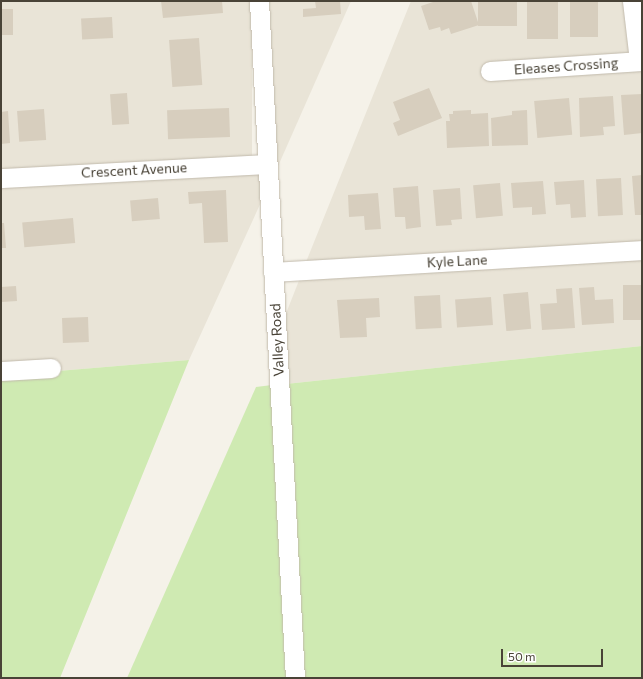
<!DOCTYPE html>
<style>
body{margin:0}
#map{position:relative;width:643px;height:679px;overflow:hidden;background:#f5f2e9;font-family:Commissioner,sans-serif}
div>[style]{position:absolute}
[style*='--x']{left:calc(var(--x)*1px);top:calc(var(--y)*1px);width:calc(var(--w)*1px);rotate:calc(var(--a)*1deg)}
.residential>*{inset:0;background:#e9e4d7;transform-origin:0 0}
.green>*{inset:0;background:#cfeab2}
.building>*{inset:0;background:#d7cebe;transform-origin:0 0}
.roads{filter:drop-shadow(0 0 1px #c1baac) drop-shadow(0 0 1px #c1baac)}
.minor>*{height:19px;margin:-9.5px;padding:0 9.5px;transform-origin:9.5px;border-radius:9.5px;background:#fff}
span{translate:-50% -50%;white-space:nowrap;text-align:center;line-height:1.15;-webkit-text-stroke:3px #fff;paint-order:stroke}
.street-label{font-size:14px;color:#494337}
.frame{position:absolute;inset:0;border:2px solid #494337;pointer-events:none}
.scale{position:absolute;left:501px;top:649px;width:102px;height:18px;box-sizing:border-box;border:2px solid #494337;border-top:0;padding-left:5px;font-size:12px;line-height:14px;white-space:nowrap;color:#494337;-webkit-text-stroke:3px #fff;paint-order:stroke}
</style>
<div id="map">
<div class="residential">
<div style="left:1px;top:1px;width:251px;height:169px"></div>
<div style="clip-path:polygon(266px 1px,351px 1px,275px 173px)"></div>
<div style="clip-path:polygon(411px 1px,625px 1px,631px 53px,483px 64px,484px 79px,642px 69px,642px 242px,306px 262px)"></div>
<div style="clip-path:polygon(261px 172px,262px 200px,189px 360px,58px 371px,57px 359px,1px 363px,1px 186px)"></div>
<div style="clip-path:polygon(642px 258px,642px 346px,286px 384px,283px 321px,300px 278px)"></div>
</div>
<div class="green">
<div style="clip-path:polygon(642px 346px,642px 678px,302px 678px,286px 384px)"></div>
<div style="clip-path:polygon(189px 360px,60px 678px,1px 678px,1px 379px,58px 375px,58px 371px)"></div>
<div style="clip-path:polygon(272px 385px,288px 678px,127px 678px,256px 387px)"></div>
</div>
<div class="building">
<div style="clip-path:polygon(161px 1px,222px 1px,223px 13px,163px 18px)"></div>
<div style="clip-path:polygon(315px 1px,340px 1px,341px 14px,303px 17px,303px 9px,316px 8px)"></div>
<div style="clip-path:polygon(436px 1px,471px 1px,479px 25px,451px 34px,449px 28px,441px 31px,440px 27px,429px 30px,421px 6px)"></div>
<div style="left:478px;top:1px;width:39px;height:25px"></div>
<div style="left:527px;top:1px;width:31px;height:38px"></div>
<div style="left:570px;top:1px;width:28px;height:36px"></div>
<div style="left:1px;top:9px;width:12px;height:26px"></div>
<div style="left:112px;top:17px;width:21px;height:31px;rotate:87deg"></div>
<div style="left:199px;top:38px;width:47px;height:30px;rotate:86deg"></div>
<div style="clip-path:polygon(429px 88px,442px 118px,398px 136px,393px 123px,400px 120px,393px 102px)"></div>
<div style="left:127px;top:93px;width:31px;height:17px;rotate:86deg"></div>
<div style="clip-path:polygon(642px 94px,642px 133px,624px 135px,621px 95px)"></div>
<div style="clip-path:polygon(613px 96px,615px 126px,603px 127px,604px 135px,580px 137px,579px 98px)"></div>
<div style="left:569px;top:98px;width:37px;height:35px;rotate:85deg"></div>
<div style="left:229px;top:108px;width:29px;height:62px;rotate:88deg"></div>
<div style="left:44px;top:109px;width:31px;height:27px;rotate:86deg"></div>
<div style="clip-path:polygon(471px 110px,471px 114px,488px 113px,489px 146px,447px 148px,446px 121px,450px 121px,449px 114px,453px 114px,453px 111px)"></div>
<div style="clip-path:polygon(527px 110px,528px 145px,492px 146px,491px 118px,512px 115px,512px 111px)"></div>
<div style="clip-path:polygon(8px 111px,10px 143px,1px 144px,1px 112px)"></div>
<div style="clip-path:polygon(642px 175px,642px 215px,635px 215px,632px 176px)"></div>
<div style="left:621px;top:178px;width:37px;height:25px;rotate:87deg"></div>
<div style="clip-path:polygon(584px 180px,586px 217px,571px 218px,570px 204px,556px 205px,554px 182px)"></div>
<div style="clip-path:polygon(543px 181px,546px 214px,532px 215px,532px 207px,513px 208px,511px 183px)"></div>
<div style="left:500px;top:183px;width:33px;height:27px;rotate:85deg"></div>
<div style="clip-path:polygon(418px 186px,421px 227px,406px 229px,405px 217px,395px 217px,393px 188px)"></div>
<div style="clip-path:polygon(460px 188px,462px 219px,451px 220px,452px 225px,436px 226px,433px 190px)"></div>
<div style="clip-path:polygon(226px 190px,228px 242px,204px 243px,202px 203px,189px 204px,188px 192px)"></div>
<div style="clip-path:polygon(378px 193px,381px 229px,365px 230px,364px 216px,349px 217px,348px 195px)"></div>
<div style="left:158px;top:198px;width:21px;height:28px;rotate:85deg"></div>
<div style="left:73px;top:218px;width:25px;height:51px;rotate:85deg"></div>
<div style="clip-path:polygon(1px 223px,4px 223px,6px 248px,1px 248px)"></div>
<div style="left:642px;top:285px;width:35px;height:19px;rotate:90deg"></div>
<div style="left:16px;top:286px;width:15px;height:15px;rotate:86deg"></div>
<div style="clip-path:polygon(594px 287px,595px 300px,613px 299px,614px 323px,582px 325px,579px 288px)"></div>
<div style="clip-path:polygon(572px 288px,575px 328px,542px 330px,540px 304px,557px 303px,556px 289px)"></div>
<div style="left:528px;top:292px;width:37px;height:25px;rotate:85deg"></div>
<div style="left:440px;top:295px;width:33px;height:26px;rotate:87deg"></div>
<div style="left:491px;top:297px;width:28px;height:36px;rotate:86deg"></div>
<div style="clip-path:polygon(379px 298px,380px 317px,366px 318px,367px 337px,340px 338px,337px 300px)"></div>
<div style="left:88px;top:317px;width:25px;height:26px;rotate:88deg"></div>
</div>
<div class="roads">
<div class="minor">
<div style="--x:259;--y:1;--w:678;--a:86.96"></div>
<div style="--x:632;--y:1;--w:60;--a:83.3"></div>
<div style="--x:490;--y:71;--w:152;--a:-3.8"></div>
<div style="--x:1;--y:178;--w:266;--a:-3"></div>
<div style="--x:273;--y:272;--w:370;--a:-3.4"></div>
<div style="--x:1;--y:371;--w:50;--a:-3.4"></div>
</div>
</div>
<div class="street-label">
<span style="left:566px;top:66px;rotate:-4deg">Eleases Crossing</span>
<span style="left:134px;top:170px;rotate:-3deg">Crescent Avenue</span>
<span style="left:457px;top:261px;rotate:-3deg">Kyle Lane</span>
<span style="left:277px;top:340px;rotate:-93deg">Valley Road</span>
</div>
<div class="frame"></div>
<div class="scale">50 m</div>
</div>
